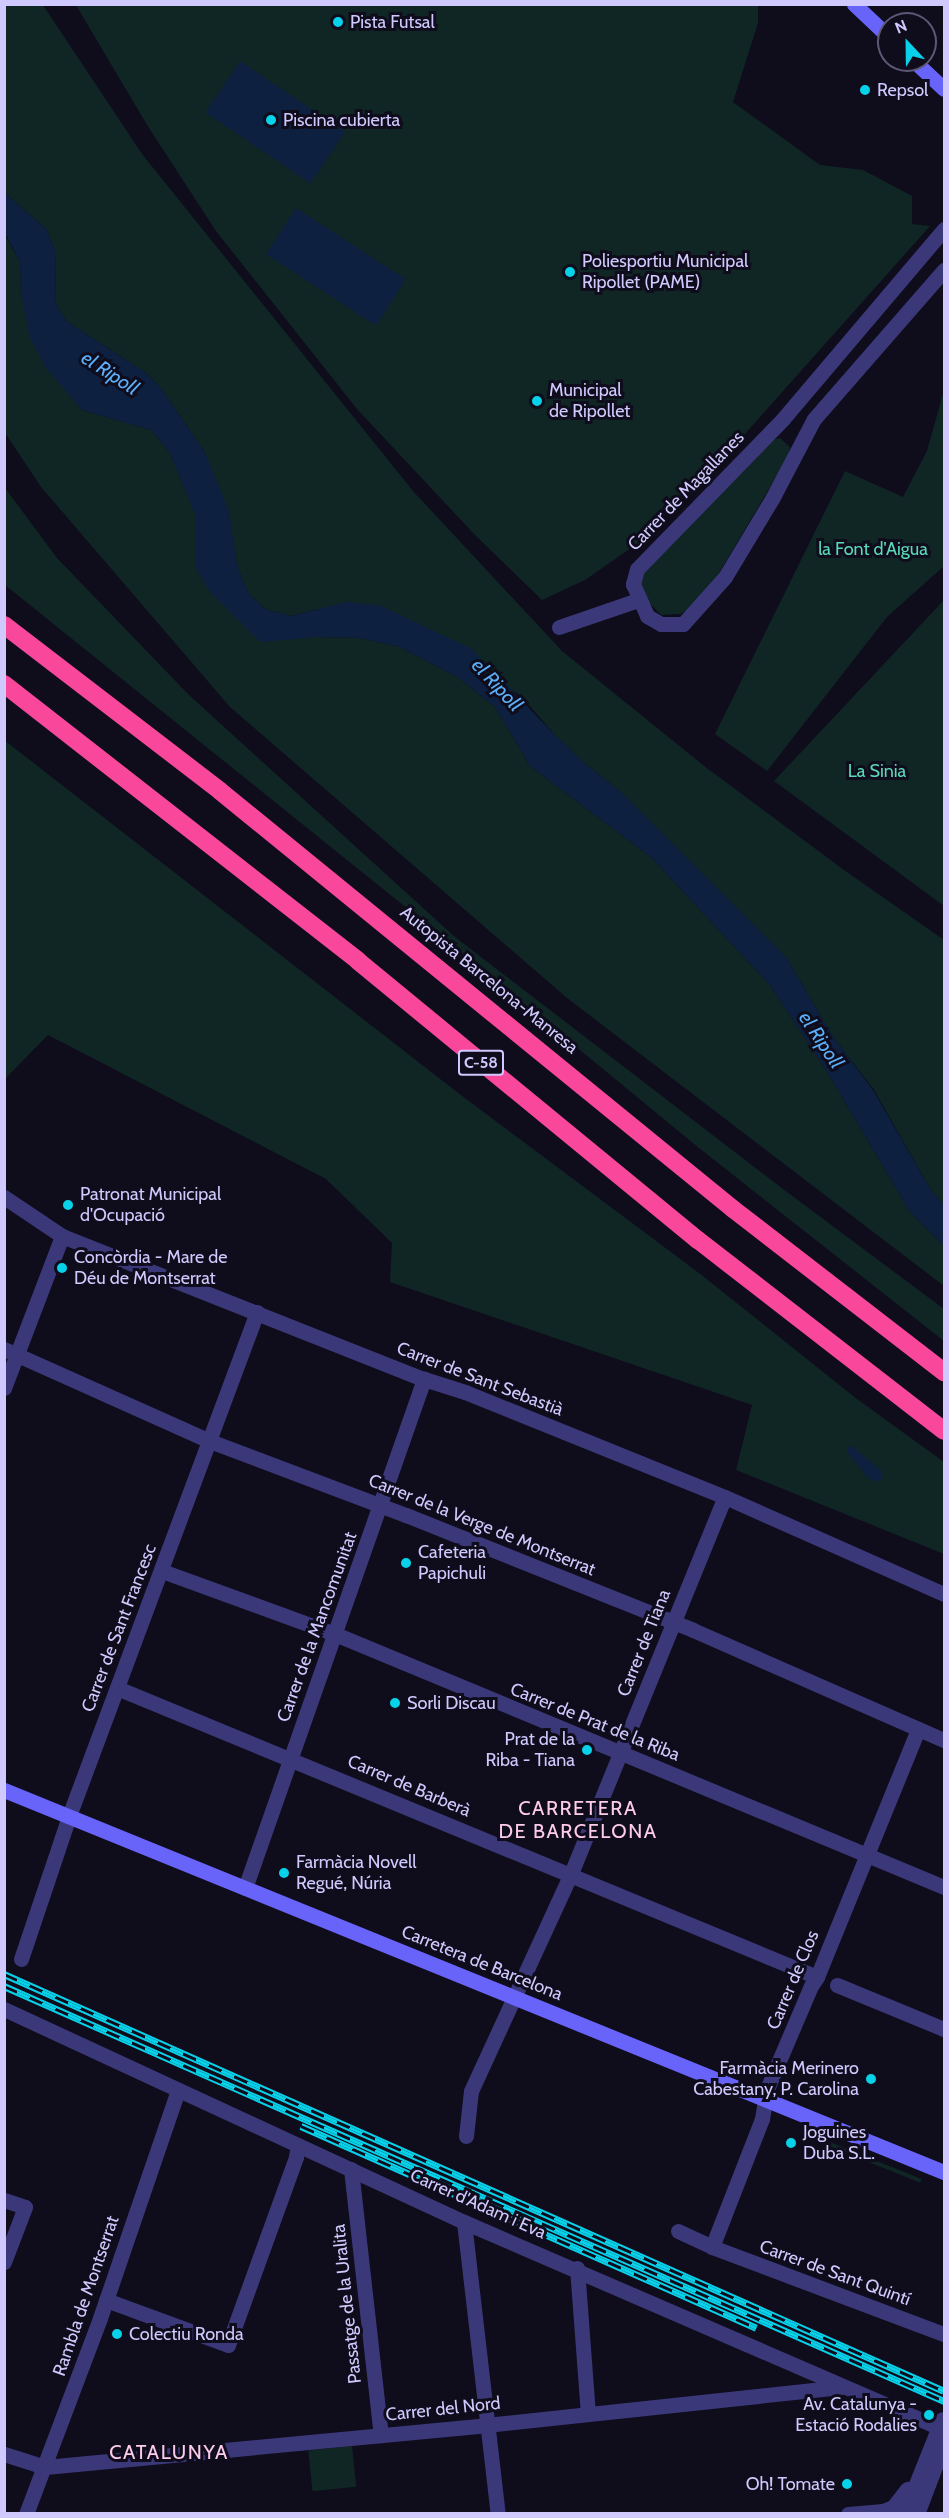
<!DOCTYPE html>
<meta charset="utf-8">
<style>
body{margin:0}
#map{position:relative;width:949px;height:2518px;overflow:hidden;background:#0f0c1c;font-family:Cabin,sans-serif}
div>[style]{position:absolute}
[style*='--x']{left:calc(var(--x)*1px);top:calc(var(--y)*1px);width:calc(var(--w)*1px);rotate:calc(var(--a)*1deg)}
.green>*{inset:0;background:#0f2625;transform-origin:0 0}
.water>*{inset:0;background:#0d203f;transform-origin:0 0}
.street>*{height:15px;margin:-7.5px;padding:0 7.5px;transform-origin:7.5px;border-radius:7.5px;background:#3b387a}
.secondary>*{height:15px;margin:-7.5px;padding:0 7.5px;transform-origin:7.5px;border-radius:7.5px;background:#6864fa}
.highway>*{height:18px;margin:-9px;padding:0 9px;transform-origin:9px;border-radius:9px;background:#f9489c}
.rail>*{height:7px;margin-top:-3.5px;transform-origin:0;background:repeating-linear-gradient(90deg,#0f0c1c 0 14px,#08d2ea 0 28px);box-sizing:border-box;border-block:2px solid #08d2ea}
.dots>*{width:16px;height:16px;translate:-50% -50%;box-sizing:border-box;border:3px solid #0f0c1c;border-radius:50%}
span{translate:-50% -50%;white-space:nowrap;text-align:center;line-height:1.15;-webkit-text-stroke:6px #0f0c1c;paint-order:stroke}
.shield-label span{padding:2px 4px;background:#0f0c1c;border:2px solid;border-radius:4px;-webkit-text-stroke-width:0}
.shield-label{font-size:16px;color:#cfc9fd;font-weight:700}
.poi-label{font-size:18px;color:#cfc9fd}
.left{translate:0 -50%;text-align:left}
.right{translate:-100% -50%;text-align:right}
.street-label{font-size:18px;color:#cfc9fd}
.park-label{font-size:18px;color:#59d9ba}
.water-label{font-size:20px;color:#5baff9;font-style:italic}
.neighbourhood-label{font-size:20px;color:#fdcbeb;letter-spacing:1.5px}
.frame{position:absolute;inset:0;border:6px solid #cfc9fd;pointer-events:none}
.north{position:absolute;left:877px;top:12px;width:60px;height:60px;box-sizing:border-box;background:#0f0c1c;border:2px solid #5c5876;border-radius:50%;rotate:338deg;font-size:16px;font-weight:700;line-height:24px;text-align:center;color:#cfc9fd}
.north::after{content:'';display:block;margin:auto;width:21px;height:27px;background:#08d2ea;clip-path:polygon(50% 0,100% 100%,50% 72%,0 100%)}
</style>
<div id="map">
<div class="green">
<div style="clip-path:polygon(4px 5px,43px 5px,142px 154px,413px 491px,562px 651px,708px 769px,844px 870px,944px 940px,944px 1205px,931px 1190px,874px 1090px,833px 1037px,786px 957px,620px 791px,583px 762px,554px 734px,522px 697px,409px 621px,379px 605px,318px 609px,291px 616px,265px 609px,248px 593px,237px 566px,233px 542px,205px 453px,161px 388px,146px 373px,66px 321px,56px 303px,55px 251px,47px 230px,5px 193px)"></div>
<div style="clip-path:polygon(76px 5px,758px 5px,758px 23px,733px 102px,820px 165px,863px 170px,912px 196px,912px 224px,930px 226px,736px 444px,638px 543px,585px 580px,542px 600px,475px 535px,357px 409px,216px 231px,147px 125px)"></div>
<div style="clip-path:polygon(4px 233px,20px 262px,21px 295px,82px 410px,151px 430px,170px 453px,196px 515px,195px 540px,210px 592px,320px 637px,361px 638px,400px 647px,459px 678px,495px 707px,530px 766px,652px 858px,770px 985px,826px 1070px,910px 1212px,944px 1246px,944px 1286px,567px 998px,230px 707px,41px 487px,5px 433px)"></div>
<div style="clip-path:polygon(944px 390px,944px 566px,887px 617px,767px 771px,715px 734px,845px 471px,903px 497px,927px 451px)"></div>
<div style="clip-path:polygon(780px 438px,790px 447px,788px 457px,719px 573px,694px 605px,681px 614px,661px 615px,642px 595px,641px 580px,645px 570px,772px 440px)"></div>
<div style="clip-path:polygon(5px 488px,57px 558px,189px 695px,455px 937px,783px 1189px,944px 1309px,944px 1341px,699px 1148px,439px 934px,5px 585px)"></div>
<div style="clip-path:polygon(944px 600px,944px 906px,774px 781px)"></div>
<div style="clip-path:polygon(4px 740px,457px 1092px,699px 1273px,857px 1399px,944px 1462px,944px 1554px,736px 1470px,752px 1405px,390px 1282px,392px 1243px,326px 1179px,48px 1035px,5px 1079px)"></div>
<div style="clip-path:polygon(807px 2132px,861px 2155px,859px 2158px,807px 2137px)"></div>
<div style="left:867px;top:2157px;width:59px;height:4px;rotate:22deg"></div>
<div style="left:352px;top:2446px;width:41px;height:44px;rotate:84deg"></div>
</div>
<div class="water">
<div style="left:240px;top:61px;width:127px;height:62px;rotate:34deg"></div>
<div style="clip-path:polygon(5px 193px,47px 230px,55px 251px,56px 303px,66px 321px,146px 373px,161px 388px,205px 453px,229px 511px,237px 566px,248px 593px,265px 609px,291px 616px,346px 602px,379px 605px,472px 649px,554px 734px,583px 762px,620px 791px,786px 957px,833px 1037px,873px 1090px,931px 1190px,944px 1205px,944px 1246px,910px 1212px,826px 1070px,770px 985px,652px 858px,530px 766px,495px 707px,459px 678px,400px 647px,361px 638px,320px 637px,260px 642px,210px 592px,195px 567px,195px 514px,170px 453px,151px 430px,82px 410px,46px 368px,30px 338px,21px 295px,20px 262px,5px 233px)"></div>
<div style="left:296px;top:208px;width:131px;height:55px;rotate:33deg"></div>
<div style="clip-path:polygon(851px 1445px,881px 1471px,881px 1480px,875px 1481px,868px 1478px,848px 1453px,847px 1450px)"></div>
</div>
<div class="street">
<div style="--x:944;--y:229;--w:249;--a:130.3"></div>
<div style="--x:783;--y:419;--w:209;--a:134.2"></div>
<div style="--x:637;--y:569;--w:16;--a:105"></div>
<div style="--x:633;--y:584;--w:35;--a:66"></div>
<div style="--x:647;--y:616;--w:16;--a:30"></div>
<div style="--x:661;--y:624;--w:22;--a:0"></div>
<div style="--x:683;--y:624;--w:63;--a:-48.2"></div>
<div style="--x:725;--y:577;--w:93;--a:-59"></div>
<div style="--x:773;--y:497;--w:88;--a:-62.3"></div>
<div style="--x:814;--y:419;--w:198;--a:-48.9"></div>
<div style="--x:559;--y:627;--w:83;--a:-18.9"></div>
<div style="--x:4;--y:1197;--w:70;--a:33.9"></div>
<div style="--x:62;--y:1236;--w:389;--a:21.6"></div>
<div style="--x:424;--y:1379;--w:43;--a:17.6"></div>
<div style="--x:465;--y:1392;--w:280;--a:22"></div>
<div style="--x:725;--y:1497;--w:240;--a:23.9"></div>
<div style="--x:4;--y:1349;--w:222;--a:24.1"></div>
<div style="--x:207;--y:1440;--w:213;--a:20.7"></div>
<div style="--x:406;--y:1515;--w:309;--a:21.8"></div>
<div style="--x:693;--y:1630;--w:274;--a:23.7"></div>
<div style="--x:4;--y:1388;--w:163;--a:-69.1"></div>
<div style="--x:162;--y:1571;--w:184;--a:20"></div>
<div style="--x:335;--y:1634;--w:659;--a:22.56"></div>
<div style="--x:117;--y:1688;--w:757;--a:22.43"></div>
<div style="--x:245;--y:1888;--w:540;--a:-70.62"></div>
<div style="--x:21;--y:1959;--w:151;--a:-71.4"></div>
<div style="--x:69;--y:1816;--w:538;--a:-69.54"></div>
<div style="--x:837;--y:1985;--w:116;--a:22.4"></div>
<div style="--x:4;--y:2009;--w:507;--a:24.85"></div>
<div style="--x:464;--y:2222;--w:516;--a:23.39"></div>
<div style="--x:466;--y:2136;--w:45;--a:-83.7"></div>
<div style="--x:471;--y:2091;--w:237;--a:-65.3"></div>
<div style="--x:570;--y:1876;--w:409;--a:-67.8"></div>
<div style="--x:351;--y:2169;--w:268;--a:83.6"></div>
<div style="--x:4;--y:2200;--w:22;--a:18"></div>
<div style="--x:25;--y:2207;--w:59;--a:110.9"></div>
<div style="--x:464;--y:2222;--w:294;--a:83.4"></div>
<div style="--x:678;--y:2231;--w:38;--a:25"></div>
<div style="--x:712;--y:2247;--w:248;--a:20.6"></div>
<div style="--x:712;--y:2247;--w:137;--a:-68.7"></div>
<div style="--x:762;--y:2119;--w:30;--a:-81"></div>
<div style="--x:767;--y:2089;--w:112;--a:-66.9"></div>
<div style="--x:811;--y:1986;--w:11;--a:-56"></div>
<div style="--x:817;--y:1977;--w:268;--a:-67.8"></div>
<div style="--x:577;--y:2268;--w:145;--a:85.7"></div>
<div style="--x:106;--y:2300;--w:130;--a:20.2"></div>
<div style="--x:228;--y:2345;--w:200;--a:-70.1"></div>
<div style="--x:296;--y:2157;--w:12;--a:-81"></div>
<div style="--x:4;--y:2454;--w:43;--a:17.6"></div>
<div style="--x:45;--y:2467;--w:443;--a:-5.4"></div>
<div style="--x:486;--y:2425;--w:357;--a:-6.1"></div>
<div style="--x:26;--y:2514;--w:210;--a:-69.3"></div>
<div style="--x:100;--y:2318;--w:241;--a:-71.1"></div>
<div style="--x:848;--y:2514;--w:35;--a:-5"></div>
<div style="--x:883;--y:2511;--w:11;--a:-22"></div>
<div style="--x:893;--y:2507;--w:23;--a:-52"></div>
<div style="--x:904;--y:2514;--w:102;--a:-68.2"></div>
<div style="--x:917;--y:2514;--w:76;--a:-69.2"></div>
</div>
<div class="secondary">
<div style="--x:854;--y:4;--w:48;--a:43.3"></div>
<div style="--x:913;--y:60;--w:42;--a:43.1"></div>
<div style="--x:4;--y:1790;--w:1015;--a:22.12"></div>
</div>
<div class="highway">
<div style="--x:4;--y:625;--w:272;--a:37.5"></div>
<div style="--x:220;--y:791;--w:662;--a:39.17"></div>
<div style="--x:733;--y:1209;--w:267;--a:37.7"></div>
<div style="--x:4;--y:684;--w:449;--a:38"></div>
<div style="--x:358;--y:961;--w:440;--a:39.4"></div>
<div style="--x:698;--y:1240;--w:311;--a:37.8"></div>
</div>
<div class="rail">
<div style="--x:4;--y:1974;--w:1028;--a:23.92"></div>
<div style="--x:4;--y:1986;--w:1028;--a:23.82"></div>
<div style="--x:301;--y:2126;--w:498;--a:23.9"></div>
</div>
<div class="dots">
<div style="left:338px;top:22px;background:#08d2ea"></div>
<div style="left:865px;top:90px;background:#08d2ea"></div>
<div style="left:271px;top:120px;background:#08d2ea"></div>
<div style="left:570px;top:272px;background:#08d2ea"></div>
<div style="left:537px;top:401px;background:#08d2ea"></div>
<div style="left:68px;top:1205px;background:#08d2ea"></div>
<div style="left:62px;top:1268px;background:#08d2ea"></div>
<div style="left:406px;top:1563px;background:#08d2ea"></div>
<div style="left:395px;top:1703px;background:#08d2ea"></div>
<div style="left:587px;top:1750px;background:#08d2ea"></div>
<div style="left:284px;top:1873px;background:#08d2ea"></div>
<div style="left:871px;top:2079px;background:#08d2ea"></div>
<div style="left:791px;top:2143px;background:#08d2ea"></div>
<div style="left:117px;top:2334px;background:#08d2ea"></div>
<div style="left:929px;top:2415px;background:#08d2ea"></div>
<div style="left:847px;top:2484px;background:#08d2ea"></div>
</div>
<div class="shield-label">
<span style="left:481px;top:1063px">C-58</span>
</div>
<div class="poi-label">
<span class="left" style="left:350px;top:22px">Pista Futsal</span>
<span class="left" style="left:877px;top:90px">Repsol</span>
<span class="left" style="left:283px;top:120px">Piscina cubierta</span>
<span class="left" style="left:582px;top:272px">Poliesportiu Municipal<br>Ripollet (PAME)</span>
<span class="left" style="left:549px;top:401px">Municipal<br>de Ripollet</span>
<span class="left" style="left:80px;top:1205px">Patronat Municipal<br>d'Ocupació</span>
<span class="left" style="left:74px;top:1268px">Concòrdia - Mare de<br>Déu de Montserrat</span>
<span class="left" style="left:418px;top:1563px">Cafeteria<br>Papichuli</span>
<span class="left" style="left:407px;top:1703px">Sorli Discau</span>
<span class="right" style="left:575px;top:1750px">Prat de la<br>Riba - Tiana</span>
<span class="left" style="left:296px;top:1873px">Farmàcia Novell<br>Regué, Núria</span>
<span class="right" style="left:859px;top:2079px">Farmàcia Merinero<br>Cabestany, P. Carolina</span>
<span class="left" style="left:803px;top:2143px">Joguines<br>Duba S.L.</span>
<span class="left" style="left:129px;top:2334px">Colectiu Ronda</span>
<span class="right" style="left:917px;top:2415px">Av. Catalunya -<br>Estació Rodalies</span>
<span class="right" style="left:835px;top:2484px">Oh! Tomate</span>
</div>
<div class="street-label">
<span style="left:686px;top:491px;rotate:-46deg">Carrer de Magallanes</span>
<span style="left:489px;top:980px;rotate:39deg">Autopista Barcelona-Manresa</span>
<span style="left:480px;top:1379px;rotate:21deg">Carrer de Sant Sebastià</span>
<span style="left:482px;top:1525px;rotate:22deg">Carrer de la Verge de Montserrat</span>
<span style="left:317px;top:1627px;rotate:-70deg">Carrer de la Mancomunitat</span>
<span style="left:119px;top:1628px;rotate:-69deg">Carrer de Sant Francesc</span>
<span style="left:644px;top:1643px;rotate:-68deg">Carrer de Tiana</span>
<span style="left:595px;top:1722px;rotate:22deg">Carrer de Prat de la Riba</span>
<span style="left:409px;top:1786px;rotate:23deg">Carrer de Barberà</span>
<span style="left:482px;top:1963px;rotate:22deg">Carretera de Barcelona</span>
<span style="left:793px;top:1980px;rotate:-67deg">Carrer de Clos</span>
<span style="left:478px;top:2204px;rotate:24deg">Carrer d'Adam i Eva</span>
<span style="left:835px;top:2273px;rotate:20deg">Carrer de Sant Quintí</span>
<span style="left:86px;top:2296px;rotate:-71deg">Rambla de Montserrat</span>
<span style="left:347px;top:2304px;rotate:-96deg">Passatge de la Uralita</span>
<span style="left:443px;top:2409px;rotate:-6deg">Carrer del Nord</span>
</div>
<div class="park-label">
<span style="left:873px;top:549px">la Font d'Aigua</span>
<span style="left:877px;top:771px">La Sinia</span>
</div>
<div class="water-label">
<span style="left:110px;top:373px;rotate:33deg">el Ripoll</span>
<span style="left:497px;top:685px;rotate:47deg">el Ripoll</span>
<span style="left:821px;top:1040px;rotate:56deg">el Ripoll</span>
</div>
<div class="neighbourhood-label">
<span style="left:578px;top:1820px">CARRETERA<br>DE BARCELONA</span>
<span style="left:169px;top:2452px">CATALUNYA</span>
</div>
<div class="frame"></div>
<div class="north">N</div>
</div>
